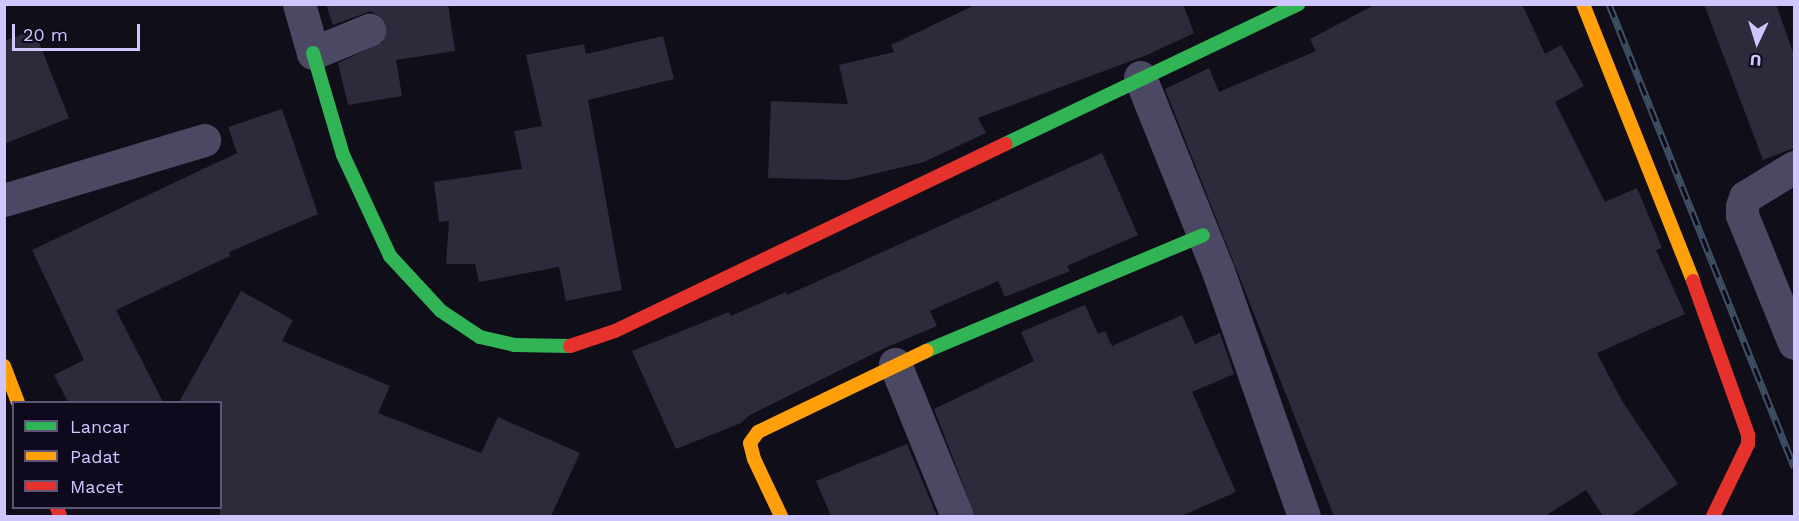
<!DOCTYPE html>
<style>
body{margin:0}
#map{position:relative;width:1799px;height:521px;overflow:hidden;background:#100e18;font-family:"Work Sans",sans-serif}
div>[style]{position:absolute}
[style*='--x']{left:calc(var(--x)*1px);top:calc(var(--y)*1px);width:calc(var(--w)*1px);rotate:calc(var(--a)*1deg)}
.building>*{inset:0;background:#2e2a3c}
.street>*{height:33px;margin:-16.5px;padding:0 16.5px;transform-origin:16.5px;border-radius:16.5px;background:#4b4863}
.fast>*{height:14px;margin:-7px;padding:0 7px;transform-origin:7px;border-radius:7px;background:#30b455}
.slow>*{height:14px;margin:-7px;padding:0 7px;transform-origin:7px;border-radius:7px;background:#ff9f0a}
.jam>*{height:14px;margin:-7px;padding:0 7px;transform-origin:7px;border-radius:7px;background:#e5322d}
.rail>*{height:7px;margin-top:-3.5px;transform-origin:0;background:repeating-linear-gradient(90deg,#0e091d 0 14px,#3e5063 0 28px);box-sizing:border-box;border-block:2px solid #3e5063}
span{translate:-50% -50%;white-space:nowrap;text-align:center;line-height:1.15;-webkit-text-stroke:4.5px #0e091d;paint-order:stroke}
.frame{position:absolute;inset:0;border:6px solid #d0c6ff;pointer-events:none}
.legend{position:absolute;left:12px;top:401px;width:210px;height:108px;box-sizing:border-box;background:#0e091d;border:2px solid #5c5577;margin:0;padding:8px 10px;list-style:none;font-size:18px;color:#d0c6ff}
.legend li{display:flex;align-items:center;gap:12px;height:30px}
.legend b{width:30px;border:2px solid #5c5577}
.north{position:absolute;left:1727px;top:12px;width:60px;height:60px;-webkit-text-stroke:4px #0e091d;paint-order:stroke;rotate:184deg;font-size:16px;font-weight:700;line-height:24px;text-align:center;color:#d0c6ff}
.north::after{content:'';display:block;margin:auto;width:21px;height:27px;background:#d0c6ff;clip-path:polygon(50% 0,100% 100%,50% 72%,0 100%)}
.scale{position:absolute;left:12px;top:24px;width:128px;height:27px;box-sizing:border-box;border:3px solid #d0c6ff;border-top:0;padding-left:8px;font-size:18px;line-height:21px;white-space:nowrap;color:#d0c6ff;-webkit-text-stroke:4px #0e091d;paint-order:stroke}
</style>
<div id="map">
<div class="building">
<div style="clip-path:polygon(326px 4px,448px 4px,455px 51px,396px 60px,402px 96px,348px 105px,338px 63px,383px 42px,386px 23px,371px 11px,333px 25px)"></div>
<div style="clip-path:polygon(977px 4px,1183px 4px,1194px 33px,1147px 55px,978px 118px,986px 133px,924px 162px,848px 180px,768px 178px,771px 101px,848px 104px,839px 65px,894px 52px,891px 45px)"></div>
<div style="clip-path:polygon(1376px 4px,1522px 4px,1545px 54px,1561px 45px,1584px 86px,1555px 102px,1605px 202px,1637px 188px,1662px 248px,1656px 250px,1685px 314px,1597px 353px,1622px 401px,1678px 484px,1630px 516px,1603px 516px,1586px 490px,1545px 516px,1334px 516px,1165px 89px,1209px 68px,1219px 92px,1316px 51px,1310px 39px)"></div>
<div style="clip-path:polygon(1704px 4px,1776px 4px,1794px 55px,1794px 148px,1763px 160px)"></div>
<div style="clip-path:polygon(34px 30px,69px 118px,4px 144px,4px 41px)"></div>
<div style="clip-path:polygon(663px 36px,674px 79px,588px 100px,622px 290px,566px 301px,559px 267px,479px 282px,475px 264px,446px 264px,449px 221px,439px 222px,434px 182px,522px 169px,514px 131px,542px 126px,526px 55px,584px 44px,586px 54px)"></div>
<div style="clip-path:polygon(282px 109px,318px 214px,229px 252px,230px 256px,116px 310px,163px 402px,68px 402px,54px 375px,84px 360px,32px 250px,237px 153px,228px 127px)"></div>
<div style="clip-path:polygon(1102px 153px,1138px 235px,1067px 266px,1070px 271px,1005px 297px,998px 281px,930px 311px,937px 326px,887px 347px,750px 415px,741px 423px,676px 449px,632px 351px,729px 312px,731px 316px,786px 292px,787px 295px)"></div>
<div style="clip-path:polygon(241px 291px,293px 320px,282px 341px,390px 386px,378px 413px,481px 453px,498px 417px,580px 453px,551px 516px,220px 516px,220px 402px,179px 402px)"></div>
<div style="clip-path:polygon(1085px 305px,1098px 334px,1105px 331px,1112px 346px,1182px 315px,1195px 344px,1220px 333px,1234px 374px,1192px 392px,1236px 492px,1181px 516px,975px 516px,934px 409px,1034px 361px,1021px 332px)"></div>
<div style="clip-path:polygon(907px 444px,937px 516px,831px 516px,816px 481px)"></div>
</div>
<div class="street">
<div style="--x:299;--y:4;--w:51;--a:74.1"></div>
<div style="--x:313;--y:53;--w:61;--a:-22.3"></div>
<div style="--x:1140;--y:77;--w:209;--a:68.1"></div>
<div style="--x:1218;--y:271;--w:260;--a:70.7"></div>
<div style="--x:1794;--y:167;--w:57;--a:148.5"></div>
<div style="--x:1745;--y:197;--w:9;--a:108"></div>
<div style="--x:1742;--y:206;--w:9;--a:90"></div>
<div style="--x:1742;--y:215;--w:138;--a:67.9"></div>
<div style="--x:4;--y:200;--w:209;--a:-16.7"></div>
<div style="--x:895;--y:364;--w:164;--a:67.8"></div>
</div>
<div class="fast">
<div style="--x:313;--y:53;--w:106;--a:73.6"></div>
<div style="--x:343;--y:155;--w:111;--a:65"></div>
<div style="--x:390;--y:256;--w:75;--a:47.2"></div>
<div style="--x:441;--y:311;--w:47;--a:33.7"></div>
<div style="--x:480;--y:337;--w:36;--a:13"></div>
<div style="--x:515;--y:345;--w:55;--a:1"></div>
<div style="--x:1005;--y:144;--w:325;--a:-25.5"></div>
<div style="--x:926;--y:351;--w:300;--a:-22.7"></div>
</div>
<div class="slow">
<div style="--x:1583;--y:4;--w:298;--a:68.3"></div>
<div style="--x:4;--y:366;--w:39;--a:69"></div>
<div style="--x:781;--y:516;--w:63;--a:-115.3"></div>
<div style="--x:754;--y:459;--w:16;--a:-104"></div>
<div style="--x:750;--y:443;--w:14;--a:-54"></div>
<div style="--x:758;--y:432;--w:187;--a:-25.7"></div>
</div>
<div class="jam">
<div style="--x:1693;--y:281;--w:164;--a:70.3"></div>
<div style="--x:1748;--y:435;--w:9;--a:90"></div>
<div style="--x:1748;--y:444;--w:80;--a:115.9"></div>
<div style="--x:570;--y:346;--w:47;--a:-18.4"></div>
<div style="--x:615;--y:331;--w:433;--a:-25.6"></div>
<div style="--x:57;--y:508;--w:9;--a:69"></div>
</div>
<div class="rail">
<div style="--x:1609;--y:4;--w:499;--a:68.2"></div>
</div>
<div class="frame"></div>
<ul class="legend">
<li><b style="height:8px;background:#30b455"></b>Lancar</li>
<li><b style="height:8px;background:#ff9f0a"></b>Padat</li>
<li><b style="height:8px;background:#e5322d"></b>Macet</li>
</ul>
<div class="north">U</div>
<div class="scale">20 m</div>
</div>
